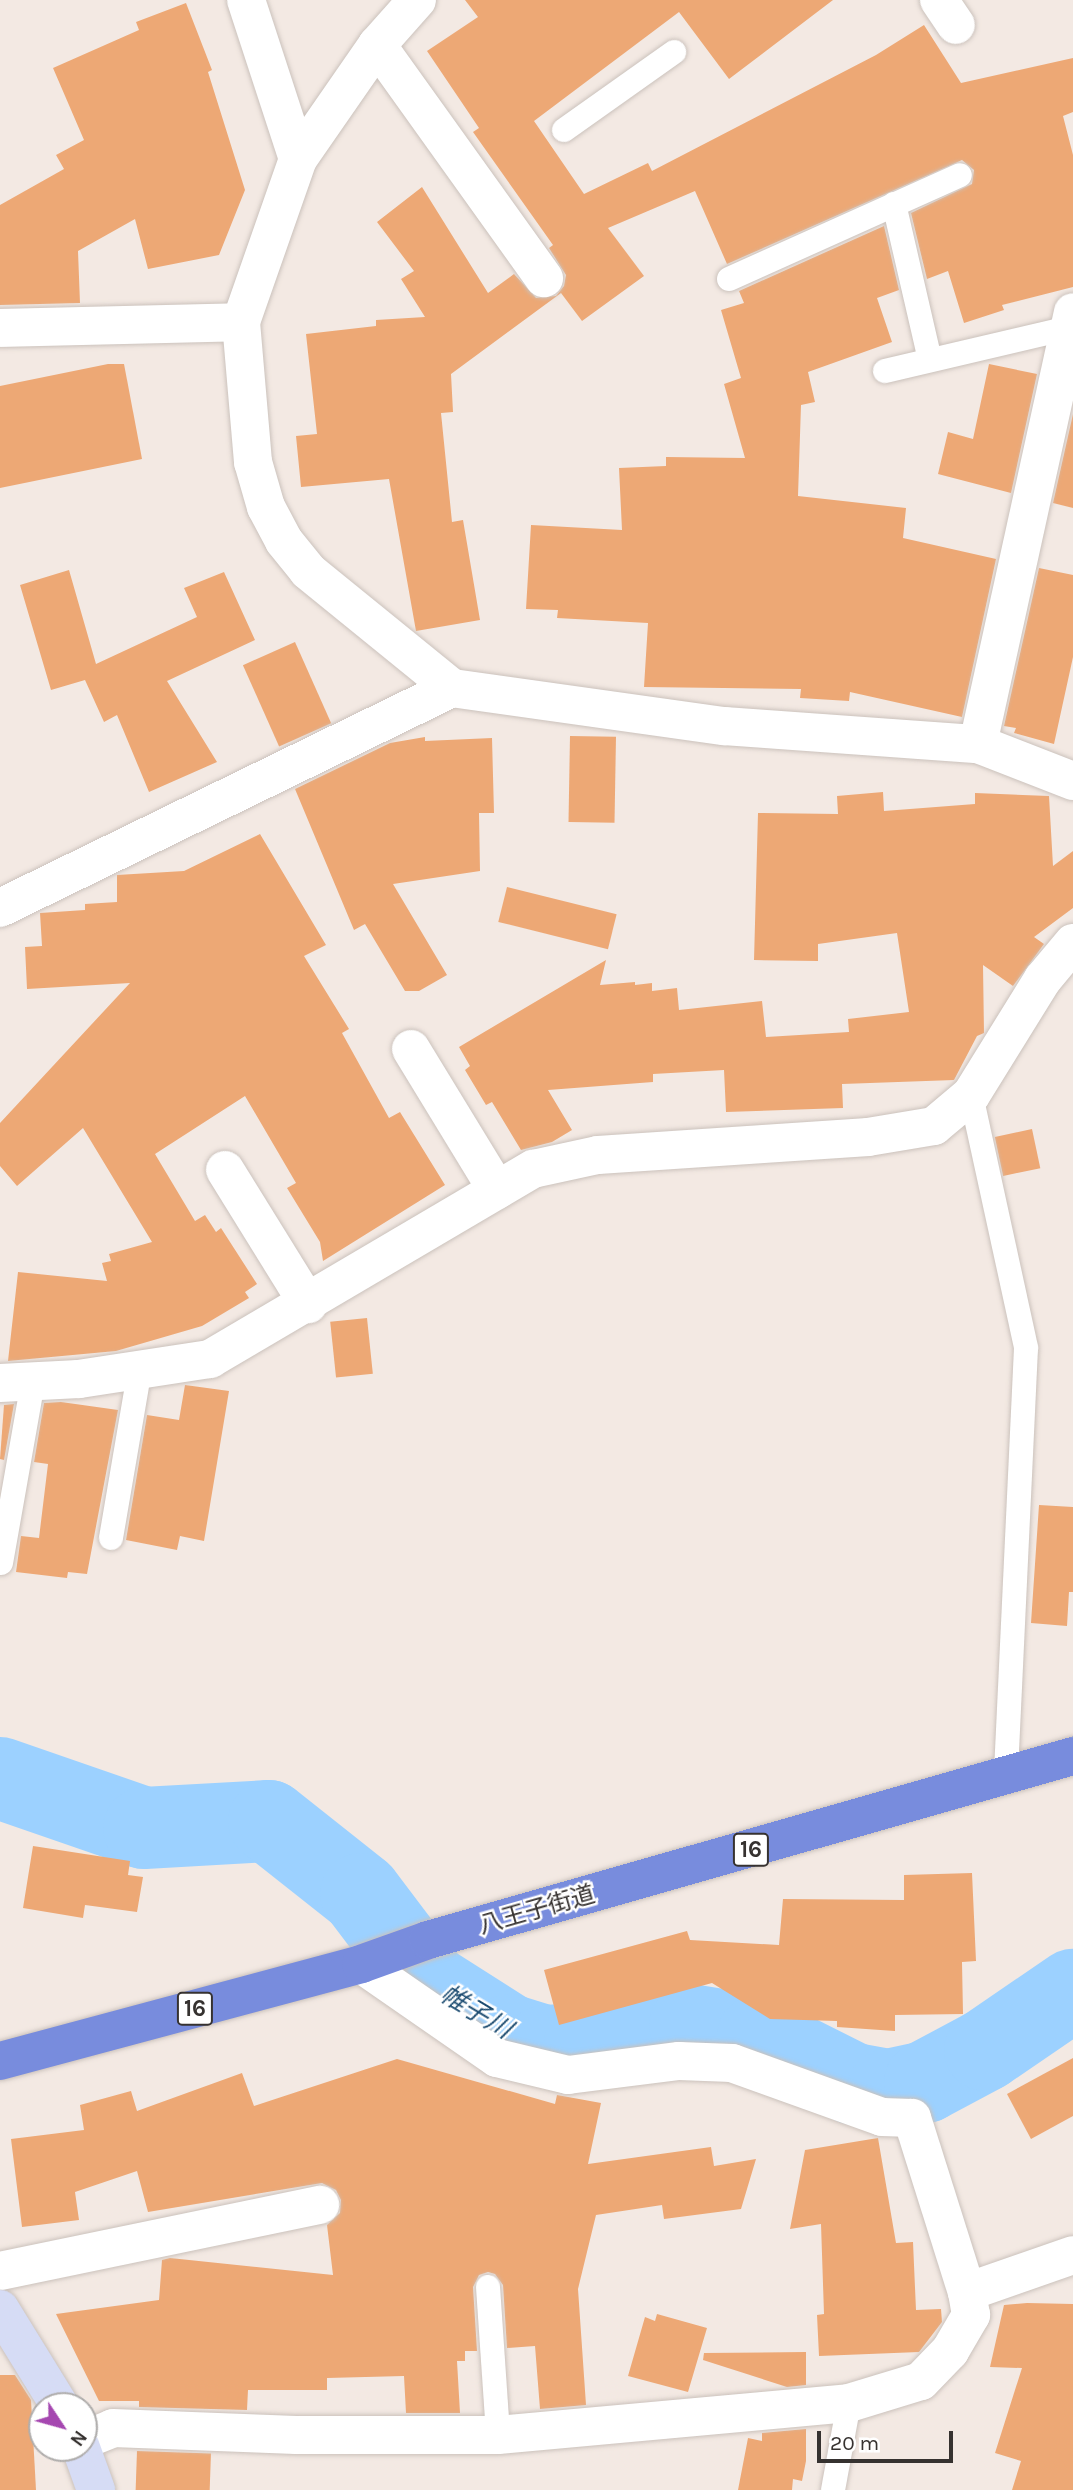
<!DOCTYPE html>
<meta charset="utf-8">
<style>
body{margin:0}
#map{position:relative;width:1073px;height:2490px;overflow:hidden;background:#f3e9e3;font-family:Karla,"Noto Sans JP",sans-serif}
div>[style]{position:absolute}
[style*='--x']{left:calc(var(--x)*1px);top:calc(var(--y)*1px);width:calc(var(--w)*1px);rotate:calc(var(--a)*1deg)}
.river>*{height:82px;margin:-41px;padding:0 41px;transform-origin:41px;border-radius:41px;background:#9cd1ff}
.building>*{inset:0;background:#eda875;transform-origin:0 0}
.roads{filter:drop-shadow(0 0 2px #cbc2bc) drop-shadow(0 0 2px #cbc2bc)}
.lane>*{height:24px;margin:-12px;padding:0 12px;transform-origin:12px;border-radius:12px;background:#fff}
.street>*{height:38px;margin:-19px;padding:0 19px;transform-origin:19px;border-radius:19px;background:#fff}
.secondary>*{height:38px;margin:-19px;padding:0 19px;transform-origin:19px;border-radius:19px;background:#d6dcf5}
.highway>*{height:38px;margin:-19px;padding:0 19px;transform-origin:19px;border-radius:19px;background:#788cdd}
span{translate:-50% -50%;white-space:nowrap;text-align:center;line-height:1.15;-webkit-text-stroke:5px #fff;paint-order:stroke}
.shield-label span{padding:2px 5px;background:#fff;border:2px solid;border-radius:5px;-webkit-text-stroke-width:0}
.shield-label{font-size:23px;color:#363230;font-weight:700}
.street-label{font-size:24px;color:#363230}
.water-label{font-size:26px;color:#1c4c71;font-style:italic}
.north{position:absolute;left:28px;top:2392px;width:70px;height:70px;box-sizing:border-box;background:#fff;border:2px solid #afadac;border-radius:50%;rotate:126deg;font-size:19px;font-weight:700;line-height:28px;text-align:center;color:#363230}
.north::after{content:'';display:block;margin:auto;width:24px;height:32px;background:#a547b0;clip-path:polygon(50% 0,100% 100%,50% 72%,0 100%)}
.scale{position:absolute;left:817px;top:2431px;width:136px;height:32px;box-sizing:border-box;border:4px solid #363230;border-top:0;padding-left:9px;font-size:21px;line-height:24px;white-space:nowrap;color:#363230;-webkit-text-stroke:5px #fff;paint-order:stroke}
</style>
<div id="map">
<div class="river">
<div style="--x:0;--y:1778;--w:152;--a:19.1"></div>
<div style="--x:144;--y:1828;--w:125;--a:-3.2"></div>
<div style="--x:269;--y:1821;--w:117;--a:38.4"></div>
<div style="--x:361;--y:1894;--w:113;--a:52.9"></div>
<div style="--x:429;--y:1984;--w:95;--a:32.5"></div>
<div style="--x:509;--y:2035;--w:38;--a:17"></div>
<div style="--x:545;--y:2046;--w:40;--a:-2.9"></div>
<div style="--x:585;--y:2044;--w:107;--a:-10.3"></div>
<div style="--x:690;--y:2025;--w:69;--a:9.2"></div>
<div style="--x:758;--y:2036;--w:107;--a:26.6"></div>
<div style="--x:854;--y:2084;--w:35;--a:10"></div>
<div style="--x:888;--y:2090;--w:38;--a:-12"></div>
<div style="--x:925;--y:2082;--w:68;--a:-28.1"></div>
<div style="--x:985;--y:2050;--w:107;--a:-34.3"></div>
</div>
<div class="building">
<div style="clip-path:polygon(465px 0,833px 0,729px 79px,679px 12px,534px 121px,584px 194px,648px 163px,652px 171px,876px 55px,924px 25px,961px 83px,1073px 58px,1073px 112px,1063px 116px,1073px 155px,1073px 287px,1002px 305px,1004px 310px,964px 323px,948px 271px,927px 279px,911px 213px,972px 184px,974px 170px,962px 160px,727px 264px,695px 191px,608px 228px,644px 276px,582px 321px,561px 293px,451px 374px,453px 412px,441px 413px,452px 522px,463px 520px,480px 620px,416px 631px,389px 479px,301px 487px,296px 436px,317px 434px,306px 334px,376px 326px,376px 320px,425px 317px,401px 279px,414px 271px,377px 222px,422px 187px,488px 293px,514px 274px,536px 298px,556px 296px,564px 286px,566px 275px,549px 248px,553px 245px,473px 132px,479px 128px,427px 51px,478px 17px)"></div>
<div style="clip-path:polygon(186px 3px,212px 70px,208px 72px,245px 190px,219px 255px,148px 269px,135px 219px,78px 251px,80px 303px,0 305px,0 205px,64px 169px,56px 155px,84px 140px,53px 68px,139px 30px,136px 22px)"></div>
<div style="clip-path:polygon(884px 226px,899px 290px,877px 298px,892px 342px,808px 372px,815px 402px,801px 405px,798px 496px,906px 508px,903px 538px,996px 559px,962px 717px,850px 692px,849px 701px,800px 698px,801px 689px,644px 687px,648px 623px,557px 618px,558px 610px,526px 609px,531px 525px,622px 530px,619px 468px,666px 466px,666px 457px,745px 458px,724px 384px,741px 378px,721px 310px,744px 303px,739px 291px)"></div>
<div style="clip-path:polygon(108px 364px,124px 364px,142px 459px,0 488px,0 386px)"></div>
<div style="clip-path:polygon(989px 364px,1037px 374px,1011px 493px,938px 474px,948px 432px,973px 439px)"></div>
<div style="clip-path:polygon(1073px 414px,1073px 508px,1053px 503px)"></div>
<div style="clip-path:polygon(1039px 568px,1073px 575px,1073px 657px,1054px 744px,1014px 733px,1016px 728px,1004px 726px)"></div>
<div style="clip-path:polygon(69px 570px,96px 664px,197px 617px,184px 588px,224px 572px,255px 640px,167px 681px,217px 762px,149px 792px,117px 715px,104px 722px,85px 680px,51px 690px,20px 585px)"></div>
<div style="left:295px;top:642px;width:89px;height:57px;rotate:66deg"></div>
<div style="left:570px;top:736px;width:46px;height:86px;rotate:1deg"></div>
<div style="clip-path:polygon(425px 737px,425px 741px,492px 738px,494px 813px,479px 813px,480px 871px,393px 884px,447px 975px,419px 991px,405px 991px,365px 924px,354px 930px,295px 789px,390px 743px)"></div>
<div style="clip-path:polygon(883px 792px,884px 811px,975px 804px,975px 793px,1049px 796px,1053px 866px,1073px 851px,1073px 908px,1034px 937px,1044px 944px,1013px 986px,983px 965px,984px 1033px,977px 1036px,954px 1080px,842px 1084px,843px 1108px,726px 1112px,724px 1070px,653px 1074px,653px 1082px,548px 1090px,572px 1130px,552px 1142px,521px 1150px,492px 1102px,486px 1105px,465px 1070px,470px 1066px,459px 1047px,606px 960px,600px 985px,635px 982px,635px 985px,652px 983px,652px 991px,677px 988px,679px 1010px,762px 1001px,766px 1037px,849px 1032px,848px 1019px,909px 1012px,897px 933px,818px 944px,818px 961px,754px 960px,758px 813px,838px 814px,837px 796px)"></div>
<div style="clip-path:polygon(260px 834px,326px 945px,304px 956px,349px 1029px,342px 1033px,389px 1118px,400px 1112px,445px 1185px,323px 1261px,320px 1242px,287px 1188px,296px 1183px,245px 1096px,155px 1154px,195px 1221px,205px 1215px,216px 1232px,221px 1228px,257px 1284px,245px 1292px,249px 1298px,202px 1326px,116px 1351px,8px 1361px,18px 1272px,107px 1281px,102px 1263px,111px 1261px,109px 1254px,152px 1242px,83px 1128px,17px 1186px,0 1166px,0 1123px,130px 983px,27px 989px,25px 947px,42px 946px,40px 913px,85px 910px,85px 904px,117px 902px,117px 875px,184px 871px)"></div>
<div style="left:507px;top:887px;width:113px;height:36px;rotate:14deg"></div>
<div style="left:1032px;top:1129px;width:40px;height:38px;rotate:78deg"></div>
<div style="left:367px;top:1318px;width:56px;height:37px;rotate:84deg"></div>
<div style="clip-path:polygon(185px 1385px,229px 1391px,204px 1541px,180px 1536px,177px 1550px,126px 1540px,147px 1415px,179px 1420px)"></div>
<div style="clip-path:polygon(61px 1402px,118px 1410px,87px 1574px,68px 1572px,67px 1578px,16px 1572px,21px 1536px,39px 1538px,48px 1464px,34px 1462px,44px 1403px)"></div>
<div style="clip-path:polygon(14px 1404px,4px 1460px,0 1459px,4px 1405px)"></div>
<div style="clip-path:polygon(1039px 1505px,1073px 1507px,1073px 1592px,1069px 1592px,1067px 1626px,1031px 1623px)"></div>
<div style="clip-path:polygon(33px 1846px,130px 1861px,128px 1875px,143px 1877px,137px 1912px,85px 1905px,83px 1918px,23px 1908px)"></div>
<div style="clip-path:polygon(972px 1873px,976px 1961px,962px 1962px,963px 2014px,895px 2015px,895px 2031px,837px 2027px,837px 2021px,770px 2019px,712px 1983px,559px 2025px,544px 1970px,687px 1931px,690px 1940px,779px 1945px,783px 1899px,904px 1900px,904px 1875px)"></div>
<div style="clip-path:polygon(1073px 2058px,1073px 2116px,1031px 2139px,1007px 2094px)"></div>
<div style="clip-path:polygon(397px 2059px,555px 2104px,557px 2095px,601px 2103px,588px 2164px,711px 2147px,714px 2166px,756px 2159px,741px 2209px,664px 2219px,662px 2205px,596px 2215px,578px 2289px,586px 2405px,540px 2409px,535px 2346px,507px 2348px,503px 2285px,495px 2274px,488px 2272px,479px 2275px,473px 2287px,477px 2351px,465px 2351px,465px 2361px,457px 2361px,460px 2413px,406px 2413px,404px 2376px,327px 2378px,327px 2390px,248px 2390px,247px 2410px,139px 2407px,139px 2401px,99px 2401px,56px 2314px,159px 2300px,162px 2260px,170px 2258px,333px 2275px,327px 2225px,340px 2213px,341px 2200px,336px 2190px,322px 2183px,148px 2212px,137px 2171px,75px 2192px,79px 2220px,22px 2227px,11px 2139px,84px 2130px,80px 2105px,131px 2091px,137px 2111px,242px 2073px,254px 2106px)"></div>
<div style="clip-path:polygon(878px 2138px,896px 2243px,913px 2242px,916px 2310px,941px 2309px,942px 2322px,919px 2352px,819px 2356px,817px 2315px,824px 2314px,821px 2224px,790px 2229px,805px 2150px)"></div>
<div style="clip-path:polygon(1027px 2303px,1073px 2304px,1073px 2490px,1012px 2490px,1021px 2461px,995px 2453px,1022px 2368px,990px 2367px,1004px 2305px)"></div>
<div style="clip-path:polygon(657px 2314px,707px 2328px,688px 2392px,628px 2376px,645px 2317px,655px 2321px)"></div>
<div style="clip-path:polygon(806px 2352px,806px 2385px,787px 2387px,703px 2360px,704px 2353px)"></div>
<div style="clip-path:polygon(0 2375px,15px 2375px,31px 2400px,36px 2490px,0 2490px)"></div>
<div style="clip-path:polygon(806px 2429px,806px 2461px,802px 2481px,793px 2479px,792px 2490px,738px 2490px,748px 2438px,762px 2441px,762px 2433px)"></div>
<div style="left:137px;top:2451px;width:74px;height:39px;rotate:2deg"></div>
</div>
<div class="roads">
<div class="lane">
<div style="--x:564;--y:130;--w:135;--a:-35.3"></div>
<div style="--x:894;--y:204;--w:160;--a:77"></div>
<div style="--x:729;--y:279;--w:253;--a:-24.2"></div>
<div style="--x:885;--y:371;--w:189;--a:-13.2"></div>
<div style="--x:971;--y:1095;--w:259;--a:77.7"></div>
<div style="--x:1026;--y:1348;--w:430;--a:92.7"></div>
<div style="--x:111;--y:1538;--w:171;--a:-80.3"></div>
<div style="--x:1;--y:1563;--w:185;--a:-80"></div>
<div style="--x:488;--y:2287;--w:148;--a:86.1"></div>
<div style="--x:833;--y:2490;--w:88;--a:-79.6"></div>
</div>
<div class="street">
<div style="--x:246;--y:0;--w:167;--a:71.9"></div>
<div style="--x:417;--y:0;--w:60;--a:131.6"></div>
<div style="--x:377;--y:45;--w:139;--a:124.7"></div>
<div style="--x:298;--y:159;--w:173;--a:109.3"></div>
<div style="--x:241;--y:322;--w:141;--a:85.1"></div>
<div style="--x:253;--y:462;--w:47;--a:73.9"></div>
<div style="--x:266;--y:507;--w:38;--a:62"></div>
<div style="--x:284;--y:541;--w:38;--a:51"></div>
<div style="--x:308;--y:571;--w:186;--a:39.1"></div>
<div style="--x:452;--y:688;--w:275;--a:8"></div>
<div style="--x:724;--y:726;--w:255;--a:4.1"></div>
<div style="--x:978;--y:744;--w:102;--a:21.3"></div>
<div style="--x:939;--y:0;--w:30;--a:56"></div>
<div style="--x:377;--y:45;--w:287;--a:54.4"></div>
<div style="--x:0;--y:328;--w:241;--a:-1.4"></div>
<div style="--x:978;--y:744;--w:442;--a:-77.6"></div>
<div style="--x:0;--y:908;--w:503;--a:-25.95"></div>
<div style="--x:411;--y:1049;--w:165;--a:58.6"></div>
<div style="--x:225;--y:1170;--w:158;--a:58.2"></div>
<div style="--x:0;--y:1383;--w:79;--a:-2.9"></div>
<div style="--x:79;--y:1379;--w:133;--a:-8.7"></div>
<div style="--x:210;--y:1359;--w:375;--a:-30.5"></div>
<div style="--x:533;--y:1169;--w:66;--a:-12.2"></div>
<div style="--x:598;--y:1155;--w:271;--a:-3.8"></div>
<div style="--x:868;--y:1137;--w:67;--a:-9.5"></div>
<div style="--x:934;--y:1126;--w:48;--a:-40"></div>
<div style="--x:971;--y:1095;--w:137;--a:-58.2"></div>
<div style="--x:1043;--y:979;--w:47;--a:-50.2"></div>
<div style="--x:361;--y:1964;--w:165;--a:34.7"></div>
<div style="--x:497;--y:2058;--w:73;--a:13.5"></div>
<div style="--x:568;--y:2075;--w:112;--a:-7.2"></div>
<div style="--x:679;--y:2061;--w:53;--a:2.2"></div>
<div style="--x:732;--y:2063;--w:159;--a:19.8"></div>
<div style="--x:882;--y:2117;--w:30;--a:2"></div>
<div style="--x:912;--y:2118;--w:182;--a:72.5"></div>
<div style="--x:0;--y:2271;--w:327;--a:-11.7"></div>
<div style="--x:84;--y:2440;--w:31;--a:-22"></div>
<div style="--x:113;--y:2428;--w:183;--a:2.2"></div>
<div style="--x:296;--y:2435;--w:202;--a:0"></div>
<div style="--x:498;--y:2435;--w:352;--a:-5.2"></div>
<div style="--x:849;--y:2403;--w:75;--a:-17"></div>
<div style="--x:921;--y:2381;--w:42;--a:-46"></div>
<div style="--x:950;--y:2351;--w:42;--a:-59.7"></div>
<div style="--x:971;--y:2315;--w:23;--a:-100"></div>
<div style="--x:967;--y:2292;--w:112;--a:-19.2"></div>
</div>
<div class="secondary">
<div style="--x:0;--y:2309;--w:114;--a:58.3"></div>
<div style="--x:81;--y:2448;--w:45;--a:70.3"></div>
</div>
<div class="highway">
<div style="--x:0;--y:2061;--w:374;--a:-15"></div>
<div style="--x:361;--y:1964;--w:71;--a:-19.7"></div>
<div style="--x:428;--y:1940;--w:671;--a:-15.92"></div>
</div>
</div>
<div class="shield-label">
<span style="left:751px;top:1850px">16</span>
<span style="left:195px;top:2009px">16</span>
</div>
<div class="street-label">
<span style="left:537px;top:1910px;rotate:-16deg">八王子街道</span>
</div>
<div class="water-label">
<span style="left:476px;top:2012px;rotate:31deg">帷子川</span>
</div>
<div class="north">N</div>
<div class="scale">20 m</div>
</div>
